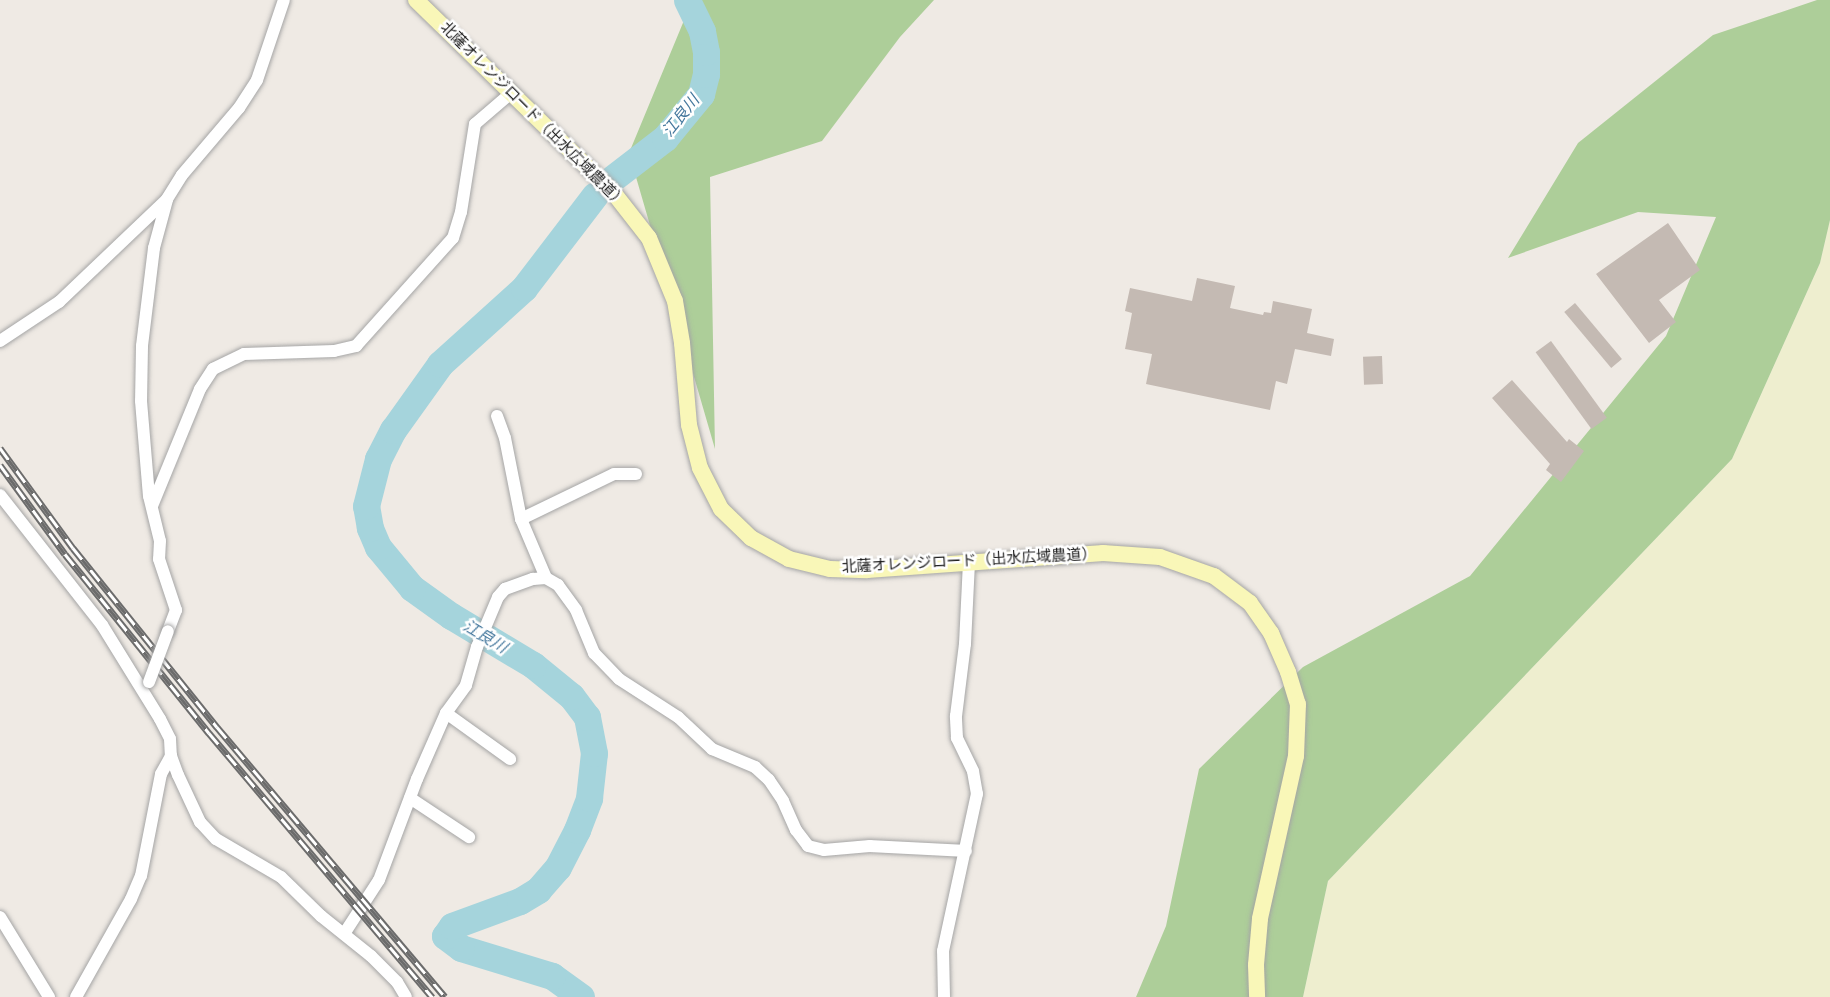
<!DOCTYPE html>
<meta charset="utf-8">
<style>
body{margin:0}
#map{position:relative;width:1830px;height:997px;overflow:hidden;background:#efeae4;font-family:"Fira Sans","Noto Sans JP",sans-serif}
div>[style]{position:absolute}
[style*='--x']{left:calc(var(--x)*1px);top:calc(var(--y)*1px);width:calc(var(--w)*1px);rotate:calc(var(--a)*1deg)}
.farmland>*{inset:0;background:#eeeecf}
.forest>*{inset:0;background:#adce99}
.river>*{height:27px;margin:-13.5px;padding:0 13.5px;transform-origin:13.5px;border-radius:13.5px;background:#a5d4dc}
.building>*{inset:0;background:#c4bab3;transform-origin:0 0}
.roads{filter:drop-shadow(0 0 2px #a5a5a5) drop-shadow(0 0 2px #a5a5a5)}
.street>*{height:12px;margin:-6px;padding:0 6px;transform-origin:6px;border-radius:6px;background:#fff}
.secondary>*{height:16px;margin:-8px;padding:0 8px;transform-origin:8px;border-radius:8px;background:#f9f7b8}
.rail>*{height:7px;margin-top:-3.5px;transform-origin:0;background:repeating-linear-gradient(90deg,#fff 0 14px,#6c6c6c 0 28px);box-sizing:border-box;border-block:2px solid #6c6c6c}
.bridges{filter:drop-shadow(0 0 2px #a5a5a5) drop-shadow(0 0 2px #a5a5a5)}
.street-bridge>*{height:12px;margin:-6px;padding:0 6px;transform-origin:6px;border-radius:6px;background:#fff}
span{translate:-50% -50%;white-space:nowrap;text-align:center;line-height:1.15;-webkit-text-stroke:5px #fff;paint-order:stroke}
.street-label{font-size:15px;color:#1e1e1e}
.water-label{font-size:16px;color:#45789d;font-style:italic}
</style>
<div id="map">
<div class="farmland">
<div style="clip-path:polygon(1830px 220px,1830px 997px,1303px 997px,1328px 881px,1732px 459px,1820px 263px)"></div>
</div>
<div class="forest">
<div style="clip-path:polygon(682px 0,934px 0,900px 37px,822px 141px,710px 177px,715px 449px,629px 153px,685px 18px)"></div>
<div style="clip-path:polygon(1817px 0,1830px 0,1830px 220px,1820px 263px,1732px 459px,1328px 881px,1303px 997px,1136px 997px,1166px 926px,1199px 769px,1303px 667px,1470px 576px,1666px 336px,1716px 217px,1638px 212px,1508px 258px,1578px 143px,1713px 35px)"></div>
</div>
<div class="river">
<div style="--x:613;--y:178;--w:66;--a:-37.6"></div>
<div style="--x:665;--y:138;--w:57;--a:-50.7"></div>
<div style="--x:701;--y:94;--w:21;--a:-76"></div>
<div style="--x:706;--y:74;--w:22;--a:-90"></div>
<div style="--x:706;--y:52;--w:21;--a:-101"></div>
<div style="--x:702;--y:31;--w:34;--a:-116"></div>
<div style="--x:581;--y:997;--w:36;--a:-144"></div>
<div style="--x:552;--y:976;--w:95;--a:-162.9"></div>
<div style="--x:461;--y:948;--w:20;--a:-143"></div>
<div style="--x:445;--y:936;--w:12;--a:-55"></div>
<div style="--x:452;--y:926;--w:72;--a:-20.2"></div>
<div style="--x:520;--y:901;--w:21;--a:-31"></div>
<div style="--x:538;--y:890;--w:30;--a:-49"></div>
<div style="--x:558;--y:867;--w:42;--a:-62.8"></div>
<div style="--x:577;--y:830;--w:34;--a:-69"></div>
<div style="--x:589;--y:798;--w:45;--a:-83.7"></div>
<div style="--x:594;--y:753;--w:37;--a:-101"></div>
<div style="--x:587;--y:717;--w:26;--a:-127"></div>
<div style="--x:571;--y:696;--w:49;--a:-140.8"></div>
<div style="--x:533;--y:665;--w:96;--a:-149.1"></div>
<div style="--x:451;--y:616;--w:48;--a:-144.3"></div>
<div style="--x:412;--y:588;--w:53;--a:-129.7"></div>
<div style="--x:378;--y:547;--w:21;--a:-113"></div>
<div style="--x:370;--y:528;--w:22;--a:-100"></div>
<div style="--x:366;--y:506;--w:49;--a:-75.7"></div>
<div style="--x:378;--y:459;--w:33;--a:-63"></div>
<div style="--x:393;--y:430;--w:81;--a:-54.5"></div>
<div style="--x:440;--y:364;--w:113;--a:-42.1"></div>
<div style="--x:524;--y:288;--w:117;--a:-52.6"></div>
</div>
<div class="building">
<div style="clip-path:polygon(1668px 223px,1700px 270px,1659px 300px,1676px 322px,1649px 343px,1596px 274px)"></div>
<div style="clip-path:polygon(1197px 278px,1235px 286px,1230px 308px,1263px 315px,1264px 312px,1271px 313px,1273px 301px,1312px 309px,1307px 333px,1334px 339px,1331px 356px,1295px 349px,1287px 384px,1276px 381px,1270px 410px,1146px 384px,1152px 354px,1125px 349px,1132px 313px,1125px 311px,1130px 288px,1192px 301px)"></div>
<div style="left:1575px;top:303px;width:73px;height:14px;rotate:50deg"></div>
<div style="left:1551px;top:341px;width:95px;height:19px;rotate:54deg"></div>
<div style="left:1382px;top:356px;width:28px;height:19px;rotate:88deg"></div>
<div style="clip-path:polygon(1512px 380px,1567px 442px,1569px 439px,1584px 451px,1561px 482px,1546px 470px,1550px 464px,1492px 398px)"></div>
</div>
<div class="roads">
<div class="street">
<div style="--x:167;--y:200;--w:50;--a:105.2"></div>
<div style="--x:154;--y:248;--w:99;--a:97"></div>
<div style="--x:142;--y:346;--w:55;--a:91"></div>
<div style="--x:141;--y:401;--w:95;--a:85.2"></div>
<div style="--x:149;--y:496;--w:46;--a:76.3"></div>
<div style="--x:160;--y:541;--w:18;--a:93"></div>
<div style="--x:159;--y:559;--w:54;--a:71.6"></div>
<div style="--x:176;--y:610;--w:22;--a:111"></div>
<div style="--x:0;--y:341;--w:71;--a:-33.5"></div>
<div style="--x:59;--y:302;--w:149;--a:-43.6"></div>
<div style="--x:167;--y:199;--w:28;--a:-58"></div>
<div style="--x:182;--y:175;--w:88;--a:-49.6"></div>
<div style="--x:239;--y:108;--w:33;--a:-57"></div>
<div style="--x:257;--y:80;--w:84;--a:-71.4"></div>
<div style="--x:497;--y:416;--w:23;--a:70"></div>
<div style="--x:505;--y:438;--w:83;--a:78.8"></div>
<div style="--x:521;--y:519;--w:64;--a:67"></div>
<div style="--x:0;--y:495;--w:165;--a:51.9"></div>
<div style="--x:102;--y:625;--w:110;--a:58.3"></div>
<div style="--x:160;--y:719;--w:22;--a:63"></div>
<div style="--x:170;--y:739;--w:17;--a:87"></div>
<div style="--x:171;--y:756;--w:20;--a:70"></div>
<div style="--x:178;--y:775;--w:52;--a:64.9"></div>
<div style="--x:200;--y:822;--w:23;--a:47"></div>
<div style="--x:216;--y:839;--w:75;--a:30.3"></div>
<div style="--x:281;--y:877;--w:56;--a:44.3"></div>
<div style="--x:321;--y:916;--w:64;--a:38.7"></div>
<div style="--x:371;--y:956;--w:37;--a:45"></div>
<div style="--x:397;--y:982;--w:17;--a:59"></div>
<div style="--x:152;--y:506;--w:126;--a:-67.7"></div>
<div style="--x:200;--y:389;--w:24;--a:-57"></div>
<div style="--x:213;--y:369;--w:34;--a:-26"></div>
<div style="--x:244;--y:354;--w:90;--a:-1.9"></div>
<div style="--x:334;--y:351;--w:23;--a:-13"></div>
<div style="--x:356;--y:346;--w:145;--a:-48.1"></div>
<div style="--x:453;--y:238;--w:27;--a:-73"></div>
<div style="--x:461;--y:212;--w:89;--a:-81"></div>
<div style="--x:475;--y:124;--w:48;--a:-40.7"></div>
<div style="--x:521;--y:519;--w:103;--a:-25.8"></div>
<div style="--x:614;--y:474;--w:22;--a:0"></div>
<div style="--x:446;--y:713;--w:79;--a:35.7"></div>
<div style="--x:410;--y:798;--w:71;--a:33.5"></div>
<div style="--x:0;--y:917;--w:94;--a:58.5"></div>
<div style="--x:344;--y:934;--w:64;--a:-57.1"></div>
<div style="--x:379;--y:880;--w:108;--a:-69.4"></div>
<div style="--x:417;--y:779;--w:72;--a:-66.3"></div>
<div style="--x:446;--y:713;--w:34;--a:-54"></div>
<div style="--x:466;--y:685;--w:40;--a:-74"></div>
<div style="--x:477;--y:647;--w:54;--a:-67.2"></div>
<div style="--x:498;--y:597;--w:11;--a:-49"></div>
<div style="--x:505;--y:589;--w:30;--a:-20"></div>
<div style="--x:533;--y:579;--w:13;--a:-4"></div>
<div style="--x:546;--y:578;--w:14;--a:30"></div>
<div style="--x:558;--y:585;--w:31;--a:54"></div>
<div style="--x:576;--y:610;--w:47;--a:67.3"></div>
<div style="--x:594;--y:653;--w:36;--a:46"></div>
<div style="--x:619;--y:679;--w:70;--a:32.8"></div>
<div style="--x:678;--y:717;--w:47;--a:43.3"></div>
<div style="--x:712;--y:749;--w:47;--a:22.7"></div>
<div style="--x:755;--y:767;--w:19;--a:43"></div>
<div style="--x:769;--y:780;--w:25;--a:56"></div>
<div style="--x:783;--y:801;--w:32;--a:66"></div>
<div style="--x:796;--y:830;--w:20;--a:53"></div>
<div style="--x:808;--y:846;--w:16;--a:14"></div>
<div style="--x:824;--y:850;--w:46;--a:-5"></div>
<div style="--x:870;--y:846;--w:96;--a:3"></div>
<div style="--x:76;--y:997;--w:112;--a:-60.7"></div>
<div style="--x:131;--y:899;--w:25;--a:-67"></div>
<div style="--x:141;--y:876;--w:104;--a:-78.9"></div>
<div style="--x:161;--y:774;--w:21;--a:-61"></div>
<div style="--x:944;--y:997;--w:46;--a:-91.2"></div>
<div style="--x:943;--y:951;--w:161;--a:-77.8"></div>
<div style="--x:977;--y:794;--w:23;--a:-100"></div>
<div style="--x:973;--y:771;--w:37;--a:-116"></div>
<div style="--x:957;--y:738;--w:22;--a:-93"></div>
<div style="--x:956;--y:716;--w:73;--a:-82.9"></div>
<div style="--x:965;--y:644;--w:81;--a:-87.2"></div>
</div>
<div class="secondary">
<div style="--x:416;--y:0;--w:275;--a:44.3"></div>
<div style="--x:613;--y:192;--w:58;--a:52"></div>
<div style="--x:649;--y:238;--w:68;--a:67.6"></div>
<div style="--x:675;--y:301;--w:43;--a:80.5"></div>
<div style="--x:682;--y:343;--w:82;--a:85.1"></div>
<div style="--x:689;--y:425;--w:44;--a:75.7"></div>
<div style="--x:700;--y:468;--w:46;--a:62.9"></div>
<div style="--x:721;--y:509;--w:42;--a:44"></div>
<div style="--x:751;--y:538;--w:43;--a:28.9"></div>
<div style="--x:789;--y:559;--w:42;--a:13.7"></div>
<div style="--x:830;--y:569;--w:37;--a:2"></div>
<div style="--x:867;--y:570;--w:237;--a:-4.1"></div>
<div style="--x:1103;--y:553;--w:57;--a:4"></div>
<div style="--x:1160;--y:557;--w:57;--a:19.4"></div>
<div style="--x:1214;--y:576;--w:45;--a:36.9"></div>
<div style="--x:1250;--y:603;--w:37;--a:55"></div>
<div style="--x:1271;--y:633;--w:43;--a:66.4"></div>
<div style="--x:1288;--y:672;--w:34;--a:73"></div>
<div style="--x:1298;--y:704;--w:52;--a:92.2"></div>
<div style="--x:1296;--y:756;--w:167;--a:102.5"></div>
<div style="--x:1260;--y:919;--w:46;--a:95"></div>
<div style="--x:1256;--y:965;--w:32;--a:88"></div>
</div>
</div>
<div class="rail">
<div style="--x:0;--y:448;--w:124;--a:53.9"></div>
<div style="--x:73;--y:548;--w:230;--a:51.2"></div>
<div style="--x:217;--y:727;--w:353;--a:49.8"></div>
<div style="--x:0;--y:465;--w:110;--a:53.9"></div>
<div style="--x:65;--y:554;--w:230;--a:51.2"></div>
<div style="--x:209;--y:733;--w:346;--a:49.8"></div>
</div>
<div class="bridges">
<div class="street-bridge">
<div style="--x:149;--y:682;--w:54;--a:-69.6"></div>
</div>
</div>
<div class="street-label">
<span style="left:533px;top:115px;rotate:45deg">北薩オレンジロード（出水広域農道）</span>
<span style="left:969px;top:561px;rotate:-3deg">北薩オレンジロード（出水広域農道）</span>
</div>
<div class="water-label">
<span style="left:681px;top:116px;rotate:-51deg">江良川</span>
<span style="left:485px;top:637px;rotate:31deg">江良川</span>
</div>
</div>
